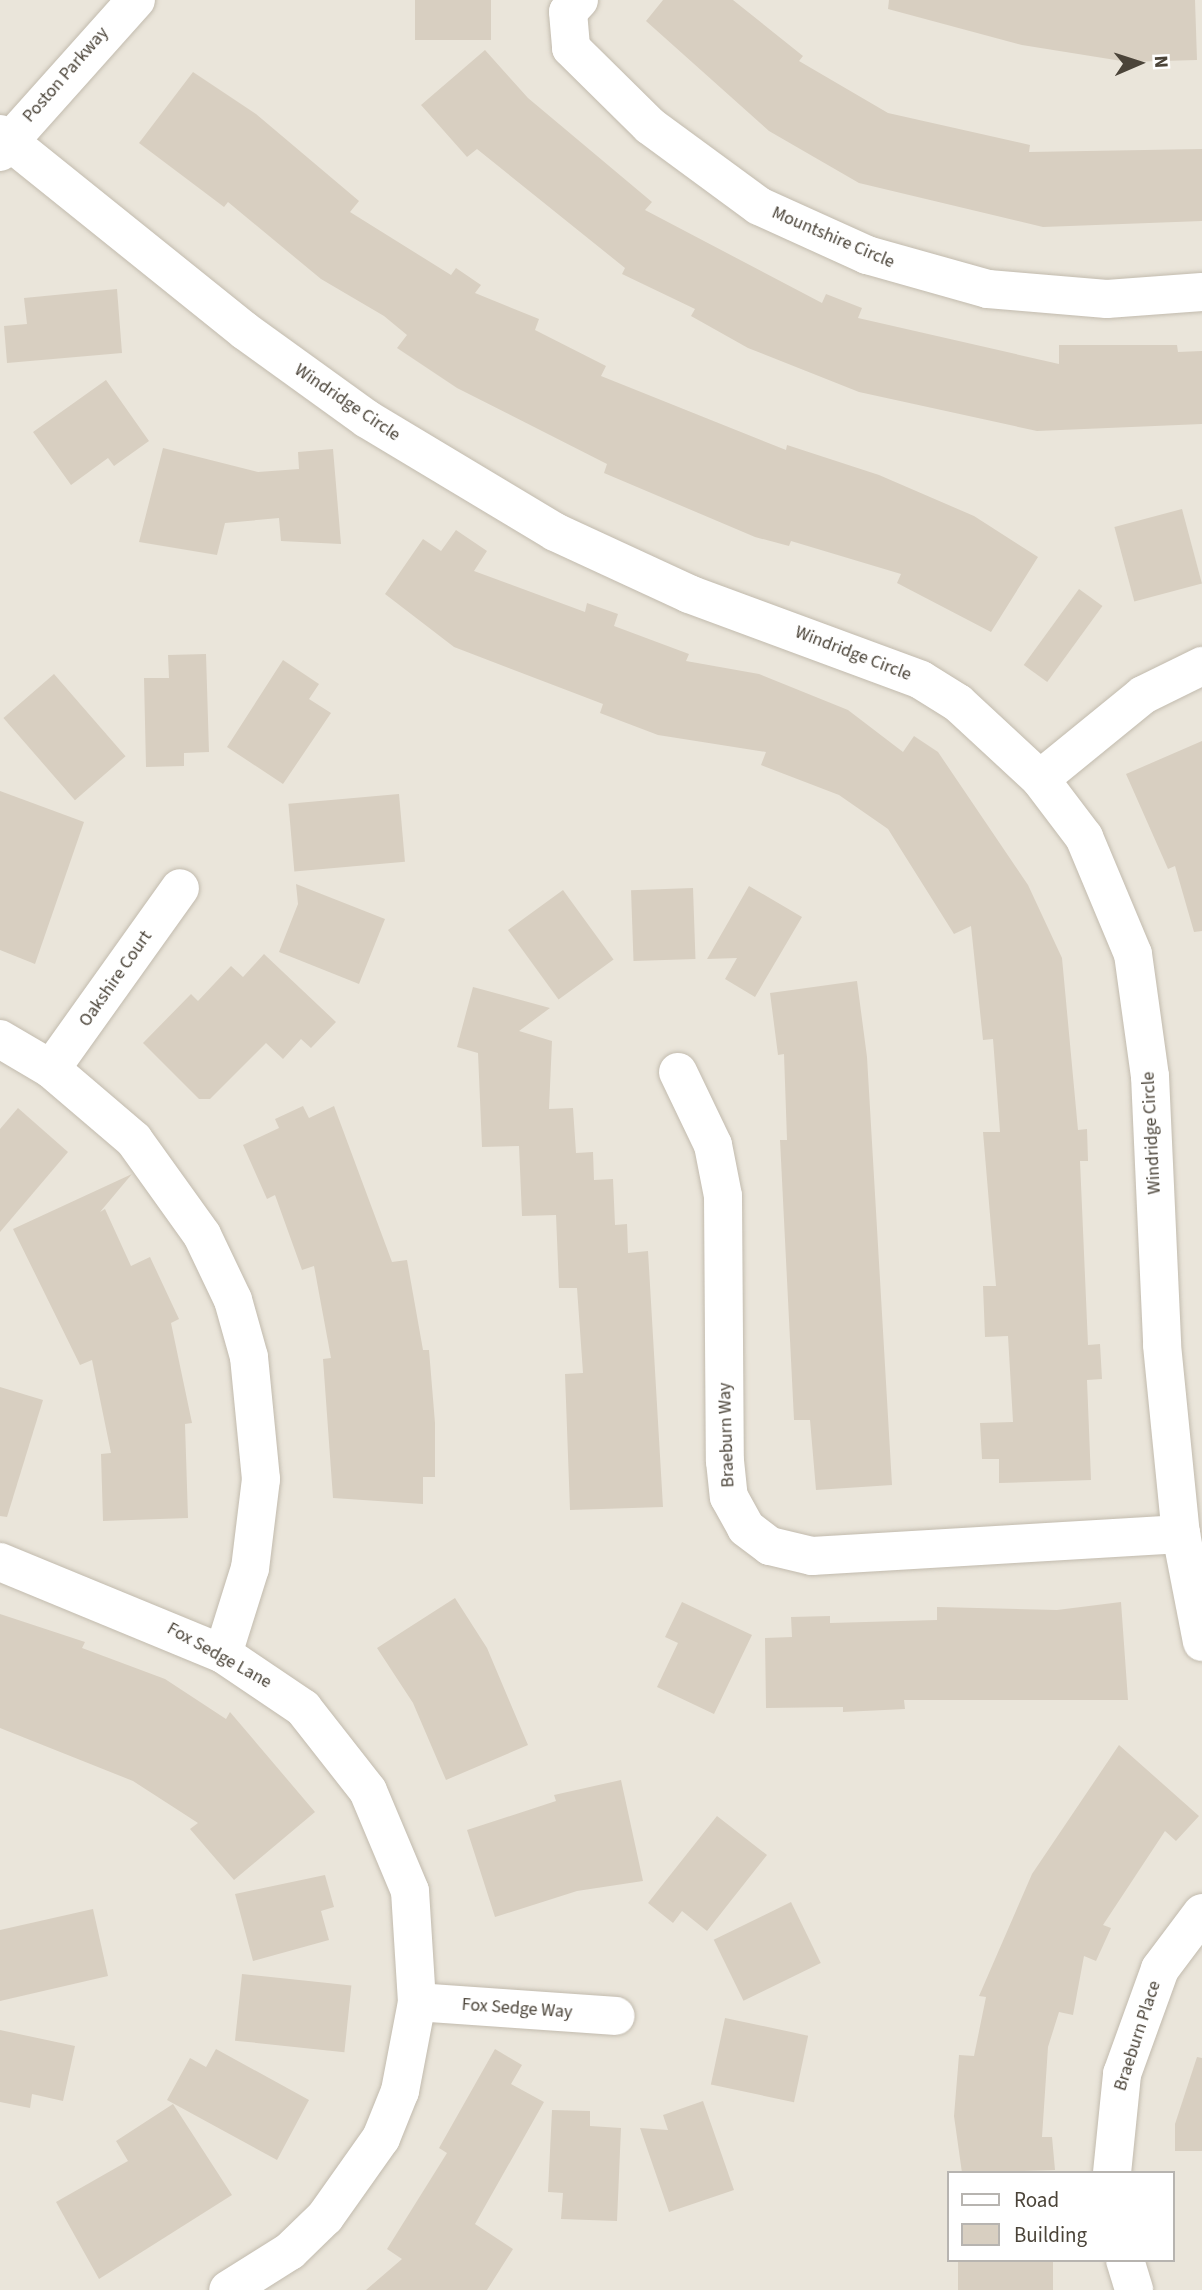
<!DOCTYPE html>
<style>
body{margin:0}
#map{position:relative;width:1202px;height:2290px;overflow:hidden;background:#f6f3ec;font-family:"Source Sans 3",sans-serif}
div>[style]{position:absolute}
[style*='--x']{left:calc(var(--x)*1px);top:calc(var(--y)*1px);width:calc(var(--w)*1px);rotate:calc(var(--a)*1deg)}
.residential>*{inset:0;background:#eae5da}
.building>*{inset:0;background:#d8cfc1;transform-origin:0 0}
.roads{filter:drop-shadow(0 0 2px #c2bbae) drop-shadow(0 0 2px #c2bbae)}
.minor>*{height:38px;margin:-19px;padding:0 19px;transform-origin:19px;border-radius:19px;background:#fff}
.tertiary>*{height:38px;margin:-19px;padding:0 19px;transform-origin:19px;border-radius:19px;background:#fff}
span{translate:-50% -50%;white-space:nowrap;text-align:center;line-height:1.15;-webkit-text-stroke:6px #fff;paint-order:stroke}
.street-label{font-size:18px;color:#4b4439}
.legend{position:absolute;left:947px;top:2171px;width:228px;height:91px;box-sizing:border-box;background:#fff;border:2px solid #b7b4b0;margin:0;padding:9px 12px;list-style:none;font-size:21px;color:#4b4439}
.legend li{display:flex;align-items:center;gap:14px;height:35px}
.legend b{width:35px;border:2px solid #b7b4b0}
.north{position:absolute;left:1104px;top:28px;width:70px;height:70px;-webkit-text-stroke:5px #fff;paint-order:stroke;rotate:87deg;font-size:19px;font-weight:700;line-height:28px;text-align:center;color:#4b4439}
.north::after{content:'';display:block;margin:auto;width:24px;height:32px;background:#4b4439;clip-path:polygon(50% 0,100% 100%,50% 72%,0 100%)}
</style>
<div id="map">
<div class="residential">
<div style="clip-path:polygon(evenodd,0 0,1202px 0,1202px 2290px,0 2290px,0 0,948px 2173px,1172px 2173px,1172px 2260px,948px 2260px,948px 2173px)"></div>
</div>
<div class="building">
<div style="left:415px;top:0;width:76px;height:40px"></div>
<div style="clip-path:polygon(663px 0,733px 0,803px 56px,799px 61px,888px 113px,1030px 145px,1029px 152px,1202px 149px,1202px 221px,1043px 227px,859px 183px,769px 131px,646px 21px)"></div>
<div style="clip-path:polygon(889px 0,1195px 0,1197px 60px,1128px 62px,1022px 45px,888px 9px)"></div>
<div style="clip-path:polygon(485px 50px,528px 98px,652px 202px,645px 210px,822px 303px,826px 294px,862px 308px,858px 318px,1059px 364px,1059px 345px,1177px 345px,1178px 352px,1202px 351px,1202px 424px,1037px 431px,859px 392px,748px 348px,691px 316px,695px 309px,622px 274px,625px 268px,477px 149px,467px 157px,421px 105px)"></div>
<div style="clip-path:polygon(193px 72px,256px 114px,359px 201px,350px 212px,451px 275px,456px 268px,481px 285px,475px 293px,539px 319px,535px 330px,606px 366px,601px 376px,786px 450px,787px 445px,879px 475px,974px 516px,1038px 557px,991px 632px,897px 583px,901px 574px,791px 541px,789px 546px,755px 537px,604px 473px,607px 464px,457px 388px,397px 348px,407px 335px,384px 316px,321px 279px,228px 202px,224px 207px,139px 143px)"></div>
<div style="clip-path:polygon(117px 289px,122px 353px,7px 363px,4px 326px,27px 324px,24px 298px)"></div>
<div style="clip-path:polygon(106px 380px,149px 441px,114px 466px,108px 458px,71px 485px,33px 432px)"></div>
<div style="clip-path:polygon(163px 448px,258px 472px,299px 469px,298px 452px,333px 449px,341px 544px,281px 541px,279px 518px,225px 523px,217px 555px,139px 542px)"></div>
<div style="left:1182px;top:509px;width:77px;height:70px;rotate:75deg"></div>
<div style="clip-path:polygon(456px 530px,487px 551px,474px 571px,585px 612px,587px 603px,618px 614px,614px 626px,689px 654px,686px 661px,759px 674px,848px 710px,903px 752px,914px 736px,938px 752px,1028px 885px,1062px 958px,1078px 1130px,1087px 1129px,1088px 1161px,1080px 1161px,1088px 1345px,1100px 1344px,1102px 1379px,1087px 1380px,1091px 1480px,999px 1483px,999px 1459px,982px 1459px,980px 1423px,1013px 1422px,1008px 1336px,985px 1337px,983px 1286px,996px 1286px,983px 1132px,1000px 1132px,993px 1039px,983px 1040px,971px 926px,954px 934px,888px 829px,839px 795px,761px 765px,766px 752px,658px 735px,600px 713px,603px 704px,454px 647px,385px 594px,423px 539px,441px 551px)"></div>
<div style="left:1079px;top:589px;width:29px;height:94px;rotate:36deg"></div>
<div style="clip-path:polygon(206px 654px,209px 752px,184px 753px,184px 766px,146px 767px,144px 678px,169px 678px,168px 655px)"></div>
<div style="clip-path:polygon(283px 660px,319px 684px,309px 699px,331px 713px,283px 784px,227px 747px)"></div>
<div style="left:54px;top:674px;width:109px;height:67px;rotate:49deg"></div>
<div style="clip-path:polygon(1202px 741px,1202px 931px,1194px 932px,1175px 866px,1168px 869px,1126px 774px)"></div>
<div style="clip-path:polygon(0 791px,84px 822px,35px 964px,0 950px)"></div>
<div style="left:399px;top:794px;width:68px;height:111px;rotate:85deg"></div>
<div style="clip-path:polygon(296px 884px,385px 919px,359px 984px,279px 952px,298px 904px)"></div>
<div style="clip-path:polygon(749px 886px,802px 917px,755px 997px,725px 979px,737px 958px,707px 959px)"></div>
<div style="left:693px;top:888px;width:71px;height:62px;rotate:88deg"></div>
<div style="left:563px;top:890px;width:86px;height:68px;rotate:54deg"></div>
<div style="clip-path:polygon(264px 954px,336px 1022px,311px 1048px,301px 1039px,283px 1059px,266px 1043px,210px 1099px,199px 1099px,143px 1043px,191px 994px,198px 1001px,231px 966px,243px 977px)"></div>
<div style="clip-path:polygon(857px 981px,867px 1057px,892px 1485px,816px 1490px,810px 1420px,794px 1420px,780px 1140px,787px 1140px,784px 1054px,778px 1055px,770px 993px)"></div>
<div style="clip-path:polygon(473px 987px,550px 1008px,519px 1031px,552px 1041px,549px 1109px,573px 1108px,576px 1153px,593px 1152px,594px 1180px,613px 1179px,615px 1225px,627px 1224px,628px 1253px,648px 1251px,663px 1507px,570px 1510px,565px 1374px,583px 1373px,577px 1288px,559px 1288px,556px 1215px,522px 1216px,519px 1146px,482px 1147px,478px 1053px,457px 1047px)"></div>
<div style="clip-path:polygon(303px 1106px,309px 1118px,334px 1106px,392px 1262px,407px 1260px,423px 1350px,429px 1350px,435px 1423px,435px 1477px,423px 1477px,423px 1504px,333px 1498px,323px 1359px,331px 1358px,314px 1266px,302px 1270px,275px 1195px,267px 1199px,243px 1145px,279px 1128px,275px 1119px)"></div>
<div style="clip-path:polygon(18px 1108px,68px 1152px,0 1232px,0 1129px)"></div>
<div style="clip-path:polygon(132px 1174px,100px 1212px,105px 1209px,131px 1266px,150px 1257px,179px 1319px,171px 1323px,192px 1423px,185px 1424px,188px 1518px,103px 1521px,101px 1454px,111px 1453px,92px 1360px,80px 1365px,13px 1229px)"></div>
<div style="clip-path:polygon(0 1387px,43px 1400px,7px 1517px,0 1516px)"></div>
<div style="clip-path:polygon(455px 1598px,487px 1648px,528px 1745px,446px 1780px,413px 1703px,377px 1648px)"></div>
<div style="clip-path:polygon(682px 1602px,752px 1635px,714px 1714px,657px 1687px,678px 1643px,665px 1637px)"></div>
<div style="clip-path:polygon(1121px 1602px,1128px 1700px,904px 1700px,905px 1709px,843px 1712px,843px 1707px,766px 1708px,765px 1638px,792px 1637px,791px 1617px,830px 1616px,830px 1623px,937px 1620px,937px 1607px,1057px 1610px)"></div>
<div style="clip-path:polygon(0 1614px,85px 1642px,82px 1648px,165px 1679px,226px 1719px,230px 1712px,315px 1812px,234px 1880px,190px 1829px,198px 1823px,133px 1781px,0 1728px)"></div>
<div style="clip-path:polygon(1119px 1745px,1199px 1816px,1176px 1841px,1165px 1831px,1103px 1925px,1111px 1928px,1096px 1961px,1084px 1956px,1073px 2015px,1059px 2012px,1048px 2047px,1042px 2137px,1052px 2137px,1055px 2170px,962px 2173px,954px 2116px,959px 2055px,974px 2056px,986px 1997px,979px 1996px,1032px 1874px)"></div>
<div style="clip-path:polygon(621px 1780px,643px 1881px,577px 1891px,495px 1917px,467px 1830px,556px 1801px,554px 1795px)"></div>
<div style="clip-path:polygon(717px 1816px,767px 1855px,707px 1931px,682px 1911px,673px 1923px,648px 1903px)"></div>
<div style="clip-path:polygon(325px 1875px,334px 1907px,321px 1911px,329px 1940px,253px 1961px,235px 1894px)"></div>
<div style="left:791px;top:1902px;width:68px;height:86px;rotate:64deg"></div>
<div style="clip-path:polygon(93px 1909px,108px 1976px,0 2001px,0 1930px)"></div>
<div style="left:242px;top:1974px;width:110px;height:67px;rotate:6deg"></div>
<div style="left:725px;top:2018px;width:85px;height:68px;rotate:12deg"></div>
<div style="clip-path:polygon(0 2030px,75px 2046px,63px 2101px,32px 2094px,30px 2108px,0 2102px)"></div>
<div style="clip-path:polygon(216px 2049px,309px 2100px,277px 2160px,167px 2100px,190px 2058px,206px 2067px)"></div>
<div style="clip-path:polygon(495px 2049px,522px 2065px,511px 2084px,544px 2102px,475px 2224px,513px 2249px,487px 2290px,366px 2290px,402px 2259px,387px 2249px,447px 2153px,439px 2148px)"></div>
<div style="clip-path:polygon(1197px 2057px,1202px 2058px,1202px 2151px,1175px 2151px,1175px 2124px)"></div>
<div style="clip-path:polygon(703px 2101px,734px 2190px,669px 2212px,640px 2128px,668px 2130px,663px 2115px)"></div>
<div style="clip-path:polygon(173px 2104px,232px 2195px,99px 2279px,56px 2202px,128px 2161px,116px 2141px)"></div>
<div style="clip-path:polygon(552px 2110px,590px 2111px,590px 2126px,621px 2128px,617px 2221px,561px 2219px,563px 2193px,548px 2192px)"></div>
<div style="left:958px;top:2260px;width:95px;height:30px"></div>
</div>
<div class="roads">
<div class="minor">
<div style="--x:579;--y:0;--w:16;--a:133"></div>
<div style="--x:568;--y:12;--w:36;--a:85"></div>
<div style="--x:571;--y:48;--w:111;--a:44.6"></div>
<div style="--x:650;--y:126;--w:135;--a:36.3"></div>
<div style="--x:759;--y:206;--w:119;--a:24.4"></div>
<div style="--x:867;--y:255;--w:126;--a:15.7"></div>
<div style="--x:988;--y:289;--w:119;--a:4.8"></div>
<div style="--x:1107;--y:299;--w:95;--a:-4.2"></div>
<div style="--x:0;--y:134;--w:314;--a:38.8"></div>
<div style="--x:245;--y:331;--w:150;--a:35.8"></div>
<div style="--x:367;--y:419;--w:219;--a:31"></div>
<div style="--x:555;--y:532;--w:148;--a:24.8"></div>
<div style="--x:689;--y:594;--w:247;--a:20.3"></div>
<div style="--x:921;--y:680;--w:44;--a:31.9"></div>
<div style="--x:958;--y:703;--w:112;--a:42.8"></div>
<div style="--x:1040;--y:779;--w:73;--a:52.8"></div>
<div style="--x:1084;--y:837;--w:127;--a:67.3"></div>
<div style="--x:1133;--y:954;--w:123;--a:82.1"></div>
<div style="--x:1150;--y:1076;--w:269;--a:87.4"></div>
<div style="--x:1162;--y:1345;--w:190;--a:84.3"></div>
<div style="--x:1181;--y:1534;--w:110;--a:79"></div>
<div style="--x:1040;--y:779;--w:133;--a:-39.2"></div>
<div style="--x:1143;--y:695;--w:66;--a:-26.2"></div>
<div style="--x:0;--y:1039;--w:59;--a:30.5"></div>
<div style="--x:51;--y:1069;--w:109;--a:40.5"></div>
<div style="--x:134;--y:1140;--w:117;--a:54.4"></div>
<div style="--x:202;--y:1235;--w:72;--a:64.5"></div>
<div style="--x:233;--y:1300;--w:59;--a:74.3"></div>
<div style="--x:249;--y:1357;--w:123;--a:84.4"></div>
<div style="--x:261;--y:1479;--w:90;--a:97"></div>
<div style="--x:250;--y:1568;--w:90;--a:107.4"></div>
<div style="--x:51;--y:1069;--w:222;--a:-54.5"></div>
<div style="--x:678;--y:1072;--w:81;--a:64.4"></div>
<div style="--x:713;--y:1145;--w:52;--a:78.9"></div>
<div style="--x:723;--y:1196;--w:265;--a:89.6"></div>
<div style="--x:725;--y:1461;--w:36;--a:84"></div>
<div style="--x:729;--y:1497;--w:35;--a:61"></div>
<div style="--x:746;--y:1528;--w:30;--a:37"></div>
<div style="--x:770;--y:1546;--w:43;--a:13.4"></div>
<div style="--x:812;--y:1556;--w:370;--a:-3.4"></div>
<div style="--x:0;--y:1562;--w:241;--a:22.4"></div>
<div style="--x:223;--y:1654;--w:97;--a:34"></div>
<div style="--x:303;--y:1708;--w:105;--a:51.9"></div>
<div style="--x:368;--y:1791;--w:108;--a:67.2"></div>
<div style="--x:410;--y:1891;--w:111;--a:86.4"></div>
<div style="--x:417;--y:2002;--w:91;--a:100.8"></div>
<div style="--x:400;--y:2091;--w:51;--a:112"></div>
<div style="--x:381;--y:2138;--w:97;--a:125.3"></div>
<div style="--x:325;--y:2217;--w:49;--a:135.8"></div>
<div style="--x:290;--y:2251;--w:73;--a:147.8"></div>
<div style="--x:417;--y:2002;--w:199;--a:4"></div>
<div style="--x:1112;--y:2173;--w:100;--a:-84.2"></div>
<div style="--x:1122;--y:2074;--w:112;--a:-70.1"></div>
<div style="--x:1160;--y:1969;--w:70;--a:-53.1"></div>
<div style="--x:1125;--y:2260;--w:31;--a:73"></div>
</div>
<div class="tertiary">
<div style="--x:0;--y:152;--w:204;--a:-48.2"></div>
</div>
</div>
<div class="street-label">
<span style="left:66px;top:75px;rotate:-49deg">Poston Parkway</span>
<span style="left:833px;top:238px;rotate:23deg">Mountshire Circle</span>
<span style="left:347px;top:403px;rotate:34deg">Windridge Circle</span>
<span style="left:853px;top:654px;rotate:21deg">Windridge Circle</span>
<span style="left:116px;top:979px;rotate:-55deg">Oakshire Court</span>
<span style="left:1152px;top:1133px;rotate:-93deg">Windridge Circle</span>
<span style="left:727px;top:1435px;rotate:-92deg">Braeburn Way</span>
<span style="left:219px;top:1656px;rotate:29deg">Fox Sedge Lane</span>
<span style="left:517px;top:2009px;rotate:4deg">Fox Sedge Way</span>
<span style="left:1138px;top:2036px;rotate:-72deg">Braeburn Place</span>
</div>
<ul class="legend">
<li><b style="height:9px;background:#fff"></b>Road</li>
<li><b style="height:19px;background:#d8cfc1"></b>Building</li>
</ul>
<div class="north">N</div>
</div>
